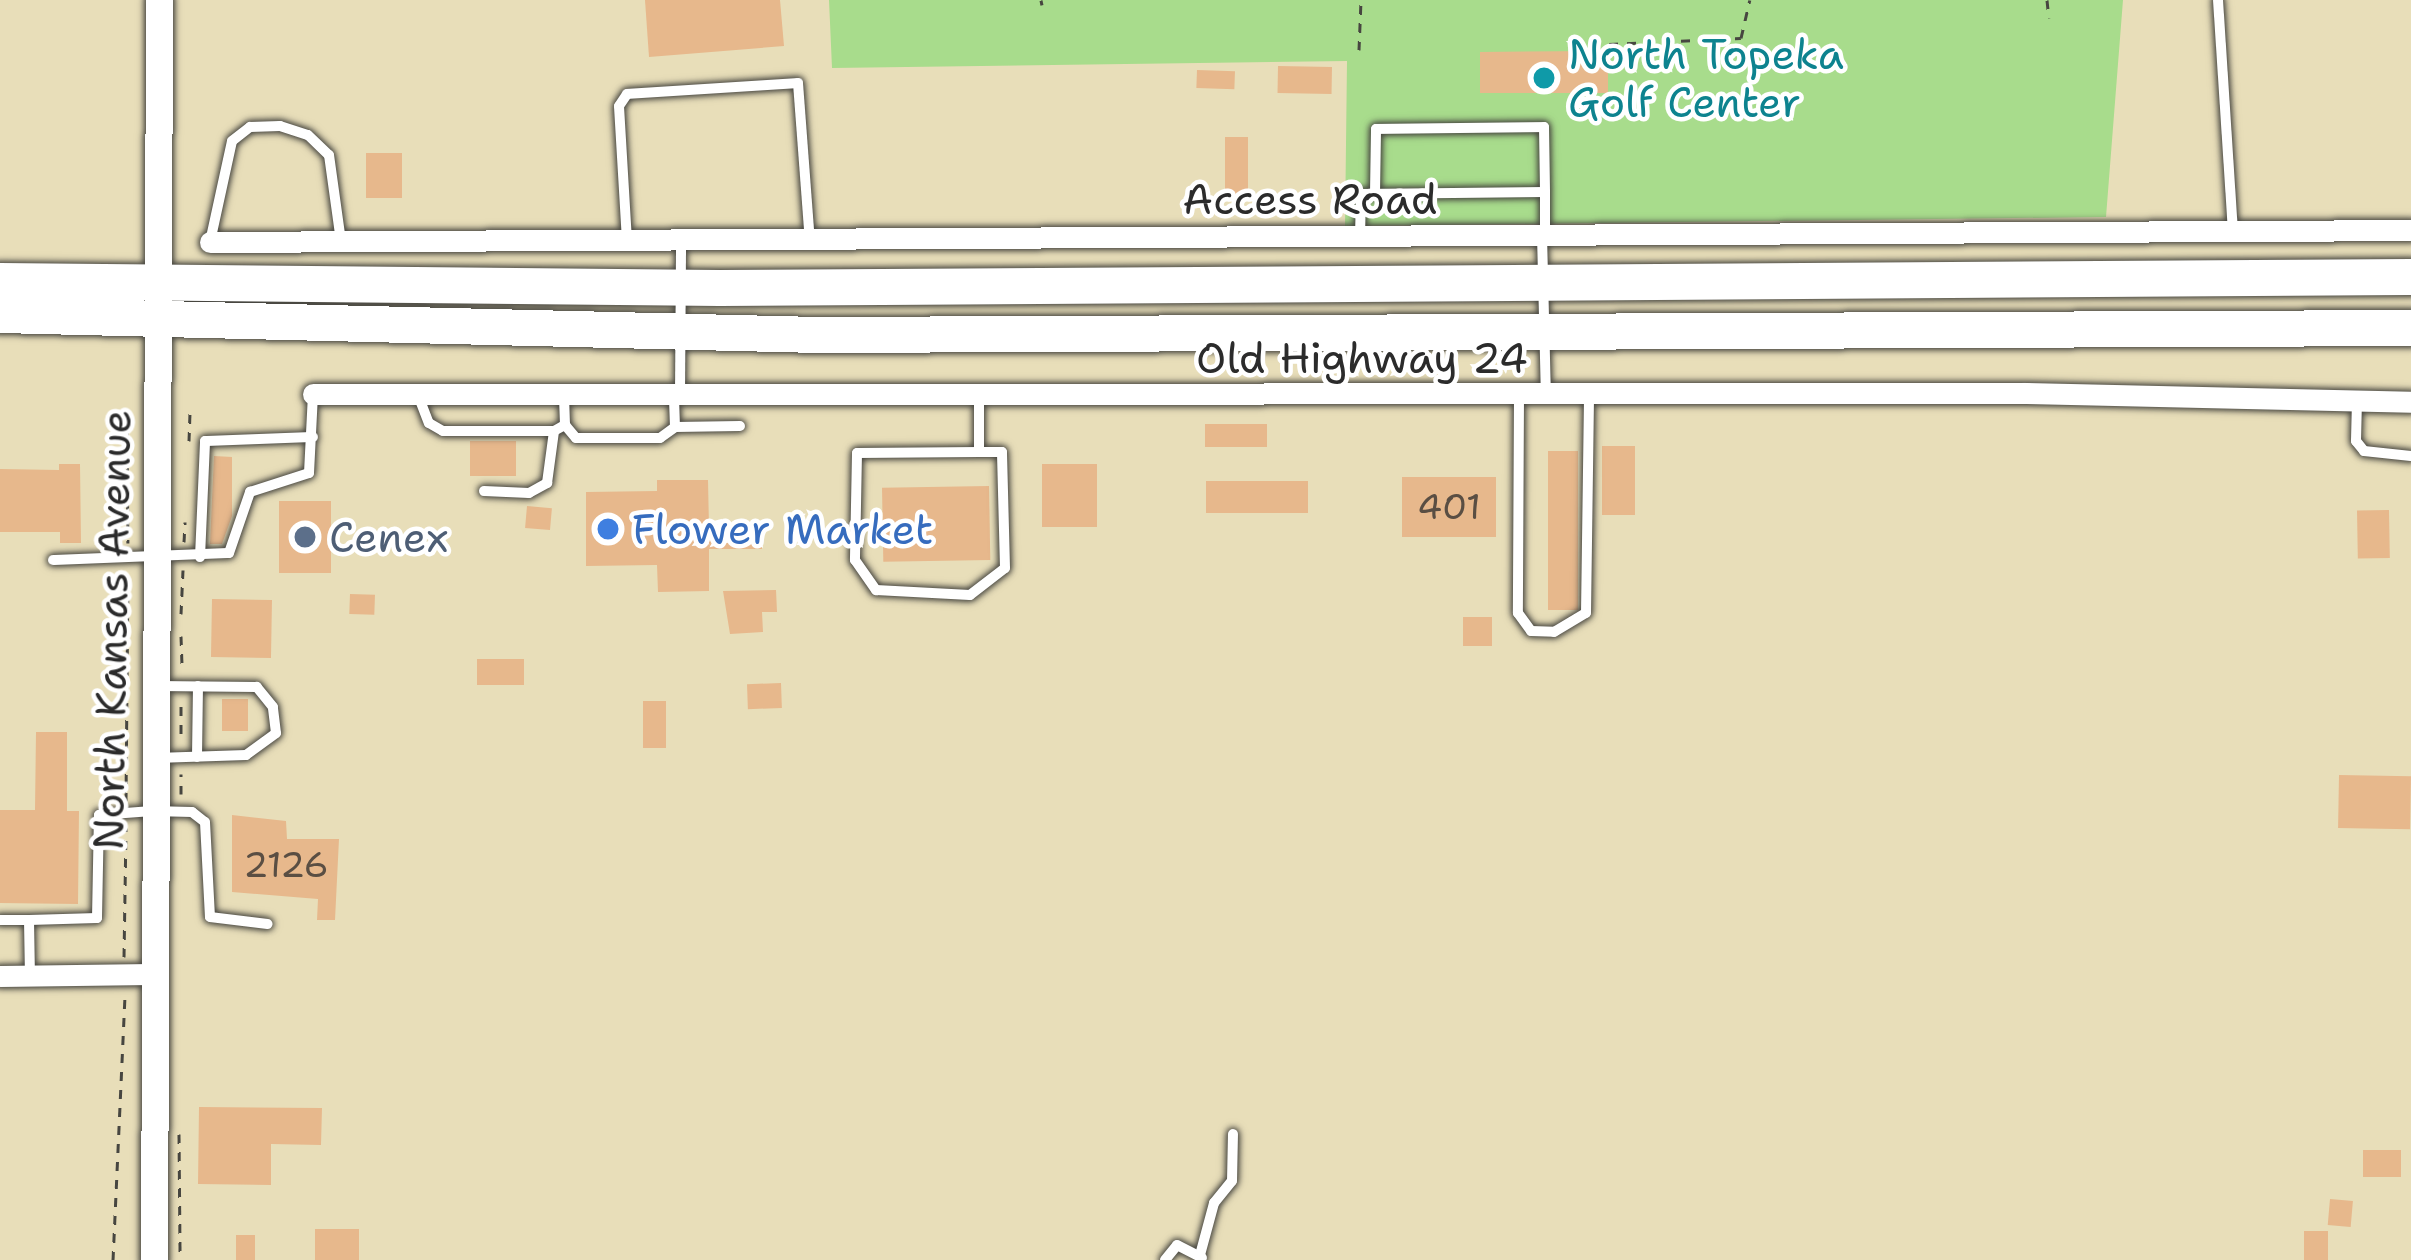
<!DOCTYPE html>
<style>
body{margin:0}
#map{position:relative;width:2411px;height:1260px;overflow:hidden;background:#e8deb9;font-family:"Shantell Sans",sans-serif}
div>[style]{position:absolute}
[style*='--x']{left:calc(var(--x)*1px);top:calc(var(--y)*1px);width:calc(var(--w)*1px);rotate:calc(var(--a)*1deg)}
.green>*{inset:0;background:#a8dc8c}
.building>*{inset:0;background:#e7b88c;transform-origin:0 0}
.path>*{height:3px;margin-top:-1.5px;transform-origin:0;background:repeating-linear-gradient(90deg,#474640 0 9px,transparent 0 18px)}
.roads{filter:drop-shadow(0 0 3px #474640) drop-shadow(0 0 3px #474640)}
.lane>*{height:10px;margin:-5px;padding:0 5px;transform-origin:5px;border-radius:5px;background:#fff}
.street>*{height:21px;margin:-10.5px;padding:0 10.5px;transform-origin:10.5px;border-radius:10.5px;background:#fff}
.secondary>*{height:27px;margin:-13.5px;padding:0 13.5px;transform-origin:13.5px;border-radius:13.5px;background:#fff}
.highway>*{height:36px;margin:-18px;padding:0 18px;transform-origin:18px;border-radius:18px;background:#fff}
.dots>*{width:33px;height:33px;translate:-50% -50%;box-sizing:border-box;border:6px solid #fff;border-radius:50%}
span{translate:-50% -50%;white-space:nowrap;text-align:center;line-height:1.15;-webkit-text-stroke:9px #fff;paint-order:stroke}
.number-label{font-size:36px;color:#5a4e43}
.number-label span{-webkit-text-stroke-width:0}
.culture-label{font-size:42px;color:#0d838f}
.left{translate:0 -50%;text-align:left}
.street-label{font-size:42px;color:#2b2b2b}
.shop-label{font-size:42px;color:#366cbe}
.service-label{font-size:42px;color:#4e5e75}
</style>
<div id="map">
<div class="green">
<div style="clip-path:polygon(829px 0,2123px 0,2106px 217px,1345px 226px,1347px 61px,832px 68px)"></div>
</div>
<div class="building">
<div style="clip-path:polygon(645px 0,780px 0,784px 46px,649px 57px)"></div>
<div style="clip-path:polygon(1595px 51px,1595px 63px,1608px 63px,1608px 93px,1480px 93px,1480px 52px)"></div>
<div style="left:1278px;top:66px;width:54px;height:27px;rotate:1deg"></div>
<div style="left:1197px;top:70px;width:38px;height:18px;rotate:2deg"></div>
<div style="left:1225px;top:137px;width:23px;height:61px"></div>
<div style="left:366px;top:153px;width:36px;height:45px"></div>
<div style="left:1267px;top:424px;width:23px;height:62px;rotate:90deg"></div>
<div style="left:470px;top:441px;width:46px;height:35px"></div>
<div style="left:1602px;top:446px;width:33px;height:69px"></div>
<div style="left:1548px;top:451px;width:30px;height:159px"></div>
<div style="clip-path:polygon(214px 456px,232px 457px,232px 516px,222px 544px,210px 544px)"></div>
<div style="clip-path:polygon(59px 464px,80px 464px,81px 543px,60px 543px,60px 532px,0 532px,0 469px,59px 470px)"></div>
<div style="left:1097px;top:464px;width:63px;height:55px;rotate:90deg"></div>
<div style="left:1496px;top:477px;width:60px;height:94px;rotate:90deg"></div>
<div style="clip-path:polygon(657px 480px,708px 480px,709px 527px,762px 527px,762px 549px,709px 549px,709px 591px,658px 592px,657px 565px,586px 566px,586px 492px,657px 491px)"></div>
<div style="left:1206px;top:481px;width:102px;height:32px"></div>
<div style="left:989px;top:486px;width:74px;height:107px;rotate:89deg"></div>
<div style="left:279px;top:501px;width:52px;height:72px"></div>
<div style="left:527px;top:506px;width:25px;height:22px;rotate:5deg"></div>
<div style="left:2389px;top:510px;width:48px;height:32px;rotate:89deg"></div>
<div style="clip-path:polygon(776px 590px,777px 612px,762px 612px,763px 632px,730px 634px,723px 591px)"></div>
<div style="left:350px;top:594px;width:25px;height:20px;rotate:2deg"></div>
<div style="left:212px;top:599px;width:60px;height:58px;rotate:1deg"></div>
<div style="left:1463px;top:617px;width:29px;height:29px"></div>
<div style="left:524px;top:659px;width:26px;height:47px;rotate:90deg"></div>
<div style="left:781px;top:683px;width:25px;height:34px;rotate:88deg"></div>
<div style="left:222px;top:699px;width:26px;height:32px"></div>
<div style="left:643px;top:701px;width:23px;height:47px"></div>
<div style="clip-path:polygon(36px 732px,67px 732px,67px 811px,79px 811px,78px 904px,0 903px,0 810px,35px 810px)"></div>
<div style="left:2339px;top:775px;width:72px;height:53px;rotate:1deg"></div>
<div style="clip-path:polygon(232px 815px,286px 821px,287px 839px,339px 839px,335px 920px,317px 920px,318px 899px,232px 892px)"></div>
<div style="clip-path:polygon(199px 1107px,322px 1108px,321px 1145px,271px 1144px,271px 1185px,198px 1184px)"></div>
<div style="left:2363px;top:1150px;width:38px;height:27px"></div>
<div style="left:2330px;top:1199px;width:23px;height:26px;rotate:5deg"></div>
<div style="left:315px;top:1229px;width:44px;height:31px"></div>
<div style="left:2304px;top:1231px;width:24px;height:29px"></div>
<div style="left:236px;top:1235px;width:19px;height:25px"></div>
</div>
<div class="path">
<div style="--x:1041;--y:0;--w:5;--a:79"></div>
<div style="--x:2047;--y:0;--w:18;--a:84"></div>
<div style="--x:1609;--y:44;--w:132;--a:-2.6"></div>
<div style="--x:1741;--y:38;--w:39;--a:-77"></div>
<div style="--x:1359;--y:50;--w:50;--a:-87.7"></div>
<div style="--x:127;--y:414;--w:129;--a:89.6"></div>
<div style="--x:189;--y:441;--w:29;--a:-88"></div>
<div style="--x:184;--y:542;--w:20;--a:-87"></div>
<div style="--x:181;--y:614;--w:44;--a:-87.4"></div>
<div style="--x:181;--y:636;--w:32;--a:88"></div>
<div style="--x:181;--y:734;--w:32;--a:-90"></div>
<div style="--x:181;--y:794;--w:20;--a:-90"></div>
<div style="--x:126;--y:801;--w:231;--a:-89.5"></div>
<div style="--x:124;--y:957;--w:129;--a:-89.1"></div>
<div style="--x:179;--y:1134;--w:126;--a:89.5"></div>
<div style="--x:113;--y:1260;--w:264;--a:-87.4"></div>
</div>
<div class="roads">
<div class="lane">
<div style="--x:2218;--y:0;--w:231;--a:86.3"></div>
<div style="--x:1375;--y:194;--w:65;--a:-89.1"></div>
<div style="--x:1376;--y:129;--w:168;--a:-0.7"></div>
<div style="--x:1544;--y:127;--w:65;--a:89.1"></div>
<div style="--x:1542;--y:235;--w:159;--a:88.6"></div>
<div style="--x:1360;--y:236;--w:42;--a:-88.6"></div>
<div style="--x:1361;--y:194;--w:184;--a:-0.6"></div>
<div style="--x:1545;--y:192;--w:43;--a:90"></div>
<div style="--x:627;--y:241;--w:135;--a:-93.4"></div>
<div style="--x:619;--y:106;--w:14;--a:-56"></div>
<div style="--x:627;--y:94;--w:171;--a:-3.7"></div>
<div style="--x:798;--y:83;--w:158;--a:85.7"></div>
<div style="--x:210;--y:242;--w:103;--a:-77.7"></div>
<div style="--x:232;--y:141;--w:23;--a:-38"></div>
<div style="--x:250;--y:127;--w:30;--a:-2"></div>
<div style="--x:280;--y:126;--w:29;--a:18"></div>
<div style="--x:308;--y:135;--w:29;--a:44"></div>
<div style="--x:329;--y:155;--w:87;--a:82.1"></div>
<div style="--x:680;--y:394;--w:153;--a:-89.6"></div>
<div style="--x:418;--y:395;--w:30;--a:69"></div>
<div style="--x:429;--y:423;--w:16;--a:30"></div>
<div style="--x:443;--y:431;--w:111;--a:0"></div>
<div style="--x:554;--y:431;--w:13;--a:-29"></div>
<div style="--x:565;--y:425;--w:28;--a:-92"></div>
<div style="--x:1519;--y:397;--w:216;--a:90.3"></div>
<div style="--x:1518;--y:613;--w:22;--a:54"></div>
<div style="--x:1531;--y:631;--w:23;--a:2"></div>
<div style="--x:1554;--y:632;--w:37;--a:-31"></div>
<div style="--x:1586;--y:613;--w:216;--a:-89.2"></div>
<div style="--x:979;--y:398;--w:54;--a:90"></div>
<div style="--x:979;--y:452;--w:122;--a:179.5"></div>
<div style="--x:857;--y:453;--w:107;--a:91.1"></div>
<div style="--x:855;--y:560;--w:37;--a:55"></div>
<div style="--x:876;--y:590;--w:94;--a:3"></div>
<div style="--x:970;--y:595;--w:44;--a:-37.6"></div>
<div style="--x:1005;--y:568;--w:116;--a:-91.5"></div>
<div style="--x:1002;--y:452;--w:23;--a:180"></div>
<div style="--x:2357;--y:400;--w:41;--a:91.4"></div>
<div style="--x:2356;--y:441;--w:13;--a:51"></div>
<div style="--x:2364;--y:451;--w:47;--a:6.1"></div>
<div style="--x:565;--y:425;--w:17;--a:50"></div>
<div style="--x:576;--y:438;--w:84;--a:0"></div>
<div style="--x:660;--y:438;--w:19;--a:-36"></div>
<div style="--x:675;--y:427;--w:29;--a:-92"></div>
<div style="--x:675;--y:427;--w:65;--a:-0.9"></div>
<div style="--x:484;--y:491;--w:45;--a:2.5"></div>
<div style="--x:529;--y:493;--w:21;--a:-29"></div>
<div style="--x:547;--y:483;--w:52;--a:-82.3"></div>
<div style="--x:200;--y:557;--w:116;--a:-87.5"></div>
<div style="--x:205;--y:441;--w:108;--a:-2.1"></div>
<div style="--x:53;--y:560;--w:176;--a:-2.3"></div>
<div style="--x:229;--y:553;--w:65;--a:-71"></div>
<div style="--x:250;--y:492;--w:62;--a:-17.9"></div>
<div style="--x:309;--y:473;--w:79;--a:-87.1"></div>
<div style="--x:197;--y:757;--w:71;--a:-89.2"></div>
<div style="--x:156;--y:758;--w:90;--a:-1.9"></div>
<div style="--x:246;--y:755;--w:37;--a:-36"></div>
<div style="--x:276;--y:733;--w:26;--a:-97"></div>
<div style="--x:273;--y:707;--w:26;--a:-129"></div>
<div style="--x:257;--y:687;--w:100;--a:-179.4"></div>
<div style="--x:0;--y:920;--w:29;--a:0"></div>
<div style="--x:29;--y:920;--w:56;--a:89"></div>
<div style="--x:29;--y:920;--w:68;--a:-1.7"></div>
<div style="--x:97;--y:918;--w:103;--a:-88.9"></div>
<div style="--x:99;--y:815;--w:53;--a:-4.3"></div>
<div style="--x:152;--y:811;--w:40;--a:1.4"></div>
<div style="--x:192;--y:812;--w:16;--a:38"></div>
<div style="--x:205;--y:822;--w:95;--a:87"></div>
<div style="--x:210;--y:917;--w:58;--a:6.9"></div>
<div style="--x:1200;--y:1255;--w:54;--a:-74.9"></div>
<div style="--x:1214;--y:1203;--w:28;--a:-51"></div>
<div style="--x:1232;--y:1181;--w:47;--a:-88.8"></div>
<div style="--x:1165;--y:1260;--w:19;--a:-51"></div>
<div style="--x:1177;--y:1245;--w:28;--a:27"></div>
</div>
<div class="street">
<div style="--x:210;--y:242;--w:2201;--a:-0.31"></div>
<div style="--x:313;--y:394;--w:1713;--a:-0.03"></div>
<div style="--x:2026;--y:393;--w:385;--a:1.3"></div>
<div style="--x:0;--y:976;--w:151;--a:-0.8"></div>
</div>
<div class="secondary">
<div style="--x:154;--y:1260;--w:1260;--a:-89.77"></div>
</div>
<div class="highway">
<div style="--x:0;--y:281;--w:720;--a:0.56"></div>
<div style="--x:720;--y:288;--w:1691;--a:-0.37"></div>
<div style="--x:0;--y:315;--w:816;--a:1.4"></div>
<div style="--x:816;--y:335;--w:1595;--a:-0.25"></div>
</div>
</div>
<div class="dots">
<div style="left:1544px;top:78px;background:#0f9aa8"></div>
<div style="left:608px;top:529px;background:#3f7fe0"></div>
<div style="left:305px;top:537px;background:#5c6f8a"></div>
</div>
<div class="number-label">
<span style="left:1449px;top:507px">401</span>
<span style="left:286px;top:865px">2126</span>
</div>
<div class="culture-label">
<span class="left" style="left:1568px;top:78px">North Topeka<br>Golf Center</span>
</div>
<div class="street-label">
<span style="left:1310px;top:199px">Access Road</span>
<span style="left:1362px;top:358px">Old Highway 24</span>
<span style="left:112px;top:630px;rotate:-89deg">North Kansas Avenue</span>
</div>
<div class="shop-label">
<span class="left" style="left:632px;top:529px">Flower Market</span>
</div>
<div class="service-label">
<span class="left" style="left:329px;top:537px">Cenex</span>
</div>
</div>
